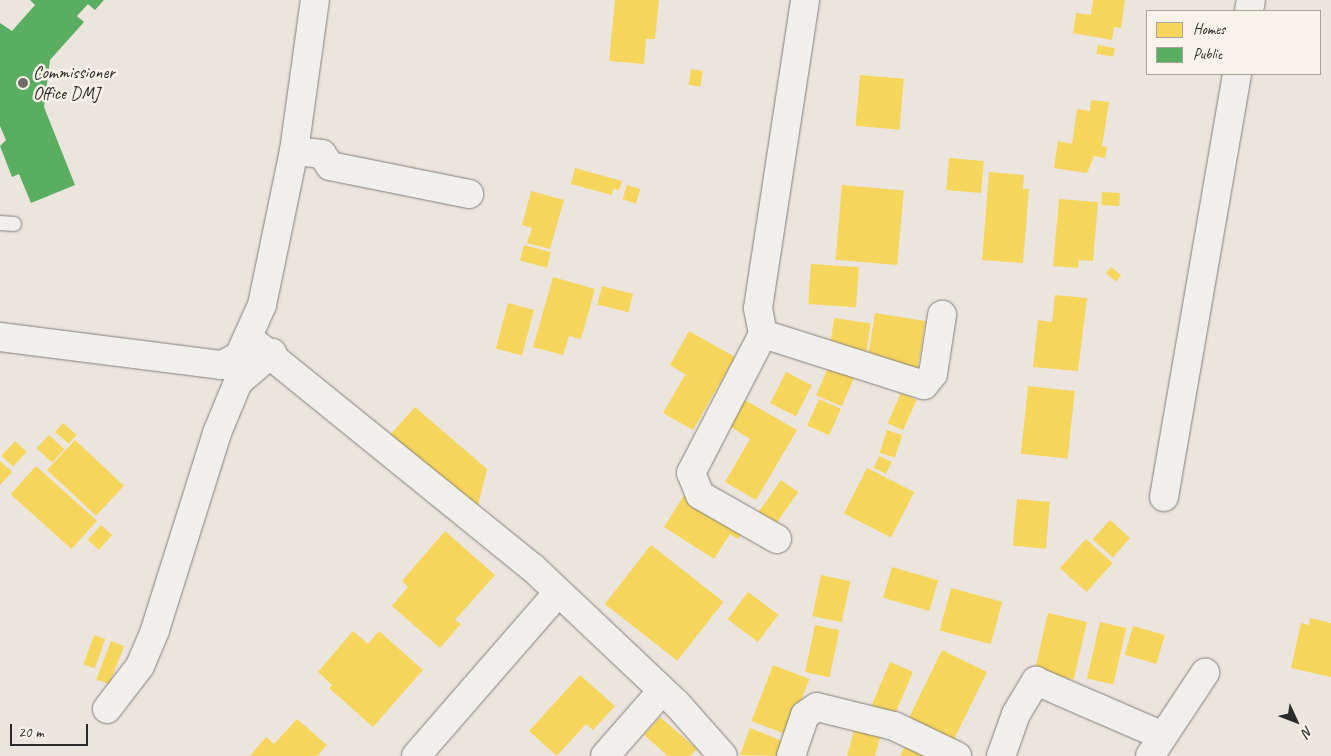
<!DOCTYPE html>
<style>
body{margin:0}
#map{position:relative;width:1331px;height:756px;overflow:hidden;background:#ece5dd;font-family:Caveat,sans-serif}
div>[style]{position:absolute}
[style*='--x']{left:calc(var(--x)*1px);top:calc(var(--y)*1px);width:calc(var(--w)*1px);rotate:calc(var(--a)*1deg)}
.homes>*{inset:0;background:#f6d55c;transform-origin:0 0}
.public>*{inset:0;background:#5aae61}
.roads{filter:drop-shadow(0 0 1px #827f7b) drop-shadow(0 0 1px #827f7b)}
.lane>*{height:14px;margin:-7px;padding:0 7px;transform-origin:7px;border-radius:7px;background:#f1efeb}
.street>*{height:28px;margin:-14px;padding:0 14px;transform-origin:14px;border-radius:14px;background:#f1efeb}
.dots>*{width:14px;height:14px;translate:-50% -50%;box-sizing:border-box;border:2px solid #f7f3e8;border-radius:50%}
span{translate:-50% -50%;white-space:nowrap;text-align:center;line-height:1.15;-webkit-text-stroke:5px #f7f3e8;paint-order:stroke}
.poi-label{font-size:18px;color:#2b2b2b}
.left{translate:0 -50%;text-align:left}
.legend{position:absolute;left:1146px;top:10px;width:175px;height:65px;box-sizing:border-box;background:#f7f3e8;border:1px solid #a5a39c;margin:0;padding:6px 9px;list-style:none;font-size:15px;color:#2b2b2b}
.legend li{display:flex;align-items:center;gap:10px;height:25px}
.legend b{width:25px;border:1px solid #a5a39c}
.north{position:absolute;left:1271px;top:696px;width:50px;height:50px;-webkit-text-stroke:4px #f7f3e8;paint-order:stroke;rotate:133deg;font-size:14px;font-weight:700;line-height:20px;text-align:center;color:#2b2b2b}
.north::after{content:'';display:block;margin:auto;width:18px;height:22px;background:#2b2b2b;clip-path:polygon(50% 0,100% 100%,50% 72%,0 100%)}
.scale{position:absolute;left:10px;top:724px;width:78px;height:22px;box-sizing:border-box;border:2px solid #2b2b2b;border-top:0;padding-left:6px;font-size:15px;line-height:18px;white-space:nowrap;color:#2b2b2b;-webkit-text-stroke:4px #f7f3e8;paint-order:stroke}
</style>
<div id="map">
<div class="homes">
<div style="clip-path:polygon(615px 0,659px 0,655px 39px,646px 39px,644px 64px,609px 61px)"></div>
<div style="clip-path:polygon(1093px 0,1125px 0,1121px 28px,1114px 27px,1112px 40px,1073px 33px,1076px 13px,1091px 15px)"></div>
<div style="left:1098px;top:45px;width:17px;height:9px;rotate:10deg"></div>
<div style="left:691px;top:69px;width:12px;height:16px;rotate:9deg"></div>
<div style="left:860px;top:75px;width:44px;height:51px;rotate:5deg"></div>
<div style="clip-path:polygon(1091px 100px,1109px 102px,1102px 146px,1107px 147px,1105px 158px,1094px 156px,1087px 173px,1054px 168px,1058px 141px,1072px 144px,1077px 109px,1090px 111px)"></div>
<div style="left:949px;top:158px;width:35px;height:32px;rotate:5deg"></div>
<div style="clip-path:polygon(575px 168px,622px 181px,619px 190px,613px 189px,612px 195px,571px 184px)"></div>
<div style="clip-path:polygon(989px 172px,1024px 175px,1023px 189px,1029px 189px,1023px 263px,982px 260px)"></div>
<div style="left:627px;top:185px;width:14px;height:15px;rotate:17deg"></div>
<div style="left:842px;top:185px;width:62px;height:75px;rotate:5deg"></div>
<div style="clip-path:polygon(531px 191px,564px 200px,550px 249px,527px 243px,532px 228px,522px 225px)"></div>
<div style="left:1102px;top:192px;width:18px;height:13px;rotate:3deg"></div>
<div style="clip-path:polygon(1059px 199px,1098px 202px,1093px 261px,1079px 260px,1078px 268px,1053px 266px)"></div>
<div style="left:524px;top:245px;width:28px;height:16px;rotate:15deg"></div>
<div style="left:811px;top:264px;width:48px;height:40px;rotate:4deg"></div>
<div style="left:1111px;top:267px;width:13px;height:8px;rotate:39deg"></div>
<div style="clip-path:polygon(553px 277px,595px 289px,581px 339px,569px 336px,563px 355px,533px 347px)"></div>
<div style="left:602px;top:286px;width:32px;height:19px;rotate:14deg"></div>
<div style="clip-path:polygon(1055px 295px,1087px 298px,1078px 371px,1033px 367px,1038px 320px,1052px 322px)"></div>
<div style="left:508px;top:303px;width:27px;height:47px;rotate:15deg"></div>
<div style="left:875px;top:313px;width:51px;height:52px;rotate:9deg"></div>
<div style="left:834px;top:318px;width:37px;height:33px;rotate:8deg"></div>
<div style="clip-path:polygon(689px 331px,735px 357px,693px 430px,663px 413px,685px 375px,691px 378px,670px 365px)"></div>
<div style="left:829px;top:365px;width:28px;height:33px;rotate:23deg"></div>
<div style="left:786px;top:372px;width:29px;height:35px;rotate:27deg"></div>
<div style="left:1028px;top:386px;width:47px;height:68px;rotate:6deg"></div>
<div style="left:901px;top:393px;width:17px;height:33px;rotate:24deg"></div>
<div style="clip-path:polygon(743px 399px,797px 430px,756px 500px,725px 482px,750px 439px,728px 425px)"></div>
<div style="left:819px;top:399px;width:24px;height:29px;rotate:24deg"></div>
<div style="clip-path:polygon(415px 407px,487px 469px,477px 510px,390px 435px)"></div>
<div style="left:63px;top:423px;width:18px;height:12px;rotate:41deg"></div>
<div style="left:887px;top:430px;width:16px;height:24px;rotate:18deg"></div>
<div style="left:49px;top:435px;width:21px;height:18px;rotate:43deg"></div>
<div style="left:75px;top:440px;width:67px;height:41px;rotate:43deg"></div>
<div style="left:15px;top:441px;width:16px;height:20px;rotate:43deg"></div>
<div style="left:879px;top:456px;width:14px;height:13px;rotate:25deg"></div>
<div style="clip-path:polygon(0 461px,12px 472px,0 485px)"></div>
<div style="left:36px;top:466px;width:82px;height:38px;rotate:42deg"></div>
<div style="left:867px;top:468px;width:53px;height:51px;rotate:27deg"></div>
<div style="left:781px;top:480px;width:21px;height:40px;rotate:35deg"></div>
<div style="clip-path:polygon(686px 492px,744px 529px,738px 539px,730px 534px,714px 559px,664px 527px)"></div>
<div style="left:1017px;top:499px;width:33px;height:47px;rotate:5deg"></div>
<div style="left:1110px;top:520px;width:27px;height:26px;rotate:42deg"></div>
<div style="left:101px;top:525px;width:15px;height:20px;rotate:42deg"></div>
<div style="clip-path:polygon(445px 531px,495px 575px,455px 620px,461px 624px,440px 648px,392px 606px,408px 587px,402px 581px)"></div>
<div style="left:1086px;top:539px;width:36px;height:39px;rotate:42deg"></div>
<div style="left:651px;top:545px;width:92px;height:75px;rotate:38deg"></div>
<div style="left:892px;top:567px;width:48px;height:32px;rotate:16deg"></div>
<div style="left:821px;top:575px;width:30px;height:42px;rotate:12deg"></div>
<div style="left:951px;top:588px;width:53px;height:44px;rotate:15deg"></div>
<div style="left:748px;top:592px;width:38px;height:34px;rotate:37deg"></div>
<div style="left:1048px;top:613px;width:40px;height:59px;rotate:13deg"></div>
<div style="clip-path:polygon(1310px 618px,1331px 623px,1331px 677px,1291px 668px,1301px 623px,1309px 625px)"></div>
<div style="left:1100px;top:622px;width:27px;height:58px;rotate:13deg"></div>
<div style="left:815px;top:625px;width:25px;height:48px;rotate:12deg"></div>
<div style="left:1133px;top:626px;width:33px;height:30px;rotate:16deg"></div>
<div style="clip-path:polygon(353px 631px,368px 644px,379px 631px,423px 670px,373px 727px,329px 688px,332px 685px,318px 672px)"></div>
<div style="left:94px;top:635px;width:12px;height:31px;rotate:20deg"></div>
<div style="left:111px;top:641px;width:14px;height:41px;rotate:21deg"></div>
<div style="left:942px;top:650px;width:50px;height:80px;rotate:26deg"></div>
<div style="left:890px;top:662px;width:25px;height:53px;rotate:23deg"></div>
<div style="left:773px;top:665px;width:39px;height:60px;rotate:21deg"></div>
<div style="clip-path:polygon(580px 675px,615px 706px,593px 730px,586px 724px,557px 756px,529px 731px)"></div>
<div style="clip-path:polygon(660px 717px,697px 749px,690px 756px,668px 756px,644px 735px)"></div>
<div style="clip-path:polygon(297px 719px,327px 745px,317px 756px,250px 756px,266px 737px,274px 744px)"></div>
<div style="clip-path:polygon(857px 719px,883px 727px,875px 756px,847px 756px)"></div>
<div style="clip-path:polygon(750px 728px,785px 742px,780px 756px,740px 755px)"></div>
<div style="clip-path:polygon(910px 737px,947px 756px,900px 756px)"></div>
</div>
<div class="public">
<div style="clip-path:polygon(30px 0,104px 0,95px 10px,88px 4px,77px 16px,84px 22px,50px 60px,44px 107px,75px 185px,31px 203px,19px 174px,12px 177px,0 146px,6px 140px,0 126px,0 23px,12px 31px,35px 5px)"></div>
</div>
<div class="roads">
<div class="lane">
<div style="--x:0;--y:223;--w:14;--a:4"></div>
</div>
<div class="street">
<div style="--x:1249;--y:11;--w:11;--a:-80"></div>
<div style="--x:294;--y:151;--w:28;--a:6"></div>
<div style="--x:322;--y:154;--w:14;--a:56"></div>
<div style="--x:330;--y:166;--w:142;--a:11.4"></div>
<div style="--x:763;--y:334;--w:169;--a:17.6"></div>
<div style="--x:924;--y:385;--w:14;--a:-51"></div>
<div style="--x:933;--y:374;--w:60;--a:-81.3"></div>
<div style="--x:0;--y:337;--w:224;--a:7.2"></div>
<div style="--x:222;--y:365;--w:19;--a:-28"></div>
<div style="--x:239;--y:356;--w:56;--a:-65.7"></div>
<div style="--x:262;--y:305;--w:157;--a:-78.3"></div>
<div style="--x:294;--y:151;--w:152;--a:-82.1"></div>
<div style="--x:250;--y:339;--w:363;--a:39"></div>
<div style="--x:532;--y:567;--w:199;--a:43.4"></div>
<div style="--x:677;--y:704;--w:69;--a:48.5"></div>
<div style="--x:1164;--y:497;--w:429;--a:-80.2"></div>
<div style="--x:777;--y:539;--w:89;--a:-150.3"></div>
<div style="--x:700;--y:495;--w:24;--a:-112"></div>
<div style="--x:691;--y:473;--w:157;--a:-62.6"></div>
<div style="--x:763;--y:334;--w:26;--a:-101"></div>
<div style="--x:758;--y:308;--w:312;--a:-81.3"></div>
<div style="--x:107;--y:709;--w:54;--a:-52.5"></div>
<div style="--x:140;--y:666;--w:39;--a:-67"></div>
<div style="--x:155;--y:630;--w:207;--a:-72.5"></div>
<div style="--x:217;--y:433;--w:55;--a:-67.6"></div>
<div style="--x:238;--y:382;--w:45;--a:-40.5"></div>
<div style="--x:416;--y:756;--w:215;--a:-49"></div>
<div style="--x:605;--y:756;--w:85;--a:-48.8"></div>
<div style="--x:791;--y:756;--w:43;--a:-71.1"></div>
<div style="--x:805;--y:715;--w:14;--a:-34"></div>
<div style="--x:817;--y:707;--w:79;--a:13.9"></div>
<div style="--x:894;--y:726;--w:70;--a:25.5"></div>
<div style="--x:1001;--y:756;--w:45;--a:-70.3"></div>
<div style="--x:1016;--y:714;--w:39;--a:-59"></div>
<div style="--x:1036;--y:681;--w:138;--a:23.4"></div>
<div style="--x:1150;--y:756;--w:100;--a:-56.5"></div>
</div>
</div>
<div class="dots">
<div style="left:23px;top:83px;background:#6f6c69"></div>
</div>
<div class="poi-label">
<span class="left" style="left:33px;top:83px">Commissioner<br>Office DMJ</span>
</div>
<ul class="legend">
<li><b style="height:14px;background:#f6d55c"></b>Homes</li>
<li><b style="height:14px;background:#5aae61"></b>Public</li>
</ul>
<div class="north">N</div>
<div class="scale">20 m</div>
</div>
